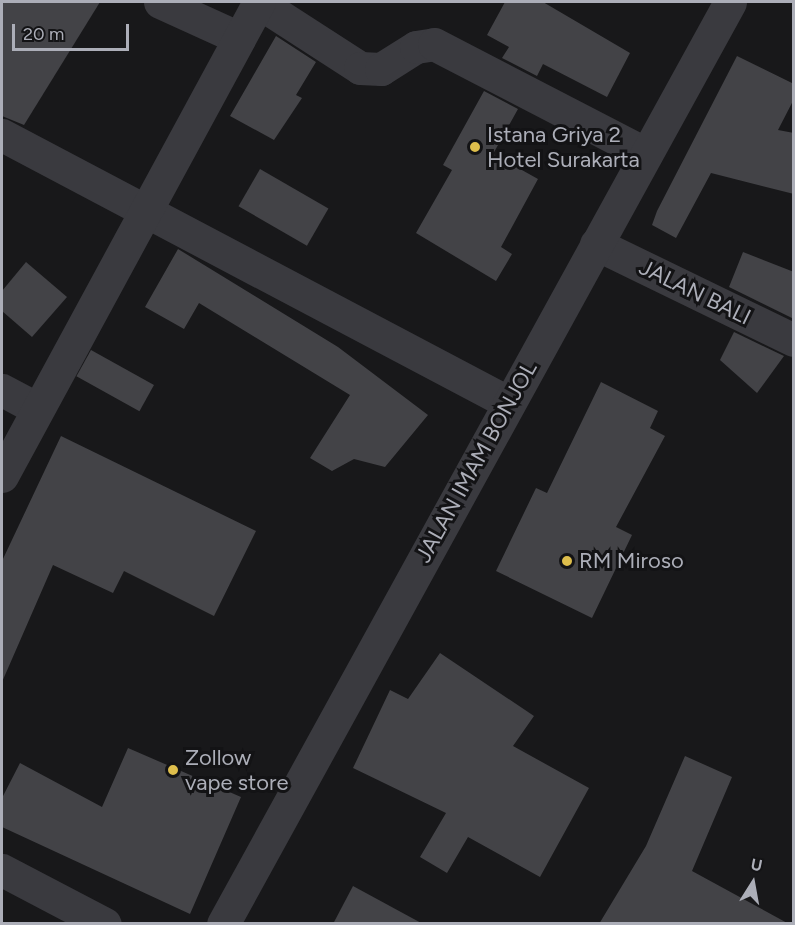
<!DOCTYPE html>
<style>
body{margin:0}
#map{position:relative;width:795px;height:925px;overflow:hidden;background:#18181a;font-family:Figtree,sans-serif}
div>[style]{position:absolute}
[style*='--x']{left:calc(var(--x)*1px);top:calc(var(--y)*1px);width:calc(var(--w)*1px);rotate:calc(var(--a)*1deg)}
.building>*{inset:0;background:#434347;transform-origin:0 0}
.minor>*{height:33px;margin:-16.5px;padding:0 16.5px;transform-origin:16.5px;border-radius:16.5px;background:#3a3a3f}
.dots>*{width:16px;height:16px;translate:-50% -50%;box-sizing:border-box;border:3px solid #131315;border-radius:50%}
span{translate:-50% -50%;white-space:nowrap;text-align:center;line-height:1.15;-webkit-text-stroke:6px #131315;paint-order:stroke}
.poi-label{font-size:22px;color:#acaeb8}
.left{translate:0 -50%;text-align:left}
.street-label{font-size:22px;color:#acaeb8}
.frame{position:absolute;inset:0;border:3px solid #acaeb8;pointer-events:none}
.north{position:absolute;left:723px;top:853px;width:60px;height:60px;-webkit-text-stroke:4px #131315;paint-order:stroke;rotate:11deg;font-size:16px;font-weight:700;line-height:24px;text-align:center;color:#acaeb8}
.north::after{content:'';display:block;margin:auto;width:21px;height:27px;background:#acaeb8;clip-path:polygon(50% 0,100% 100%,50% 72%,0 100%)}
.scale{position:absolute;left:12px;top:24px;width:117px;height:27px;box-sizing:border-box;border:3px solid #acaeb8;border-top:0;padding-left:8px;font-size:18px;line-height:21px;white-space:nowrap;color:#acaeb8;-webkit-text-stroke:4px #131315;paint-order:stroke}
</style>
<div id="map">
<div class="building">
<div style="clip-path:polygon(2px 2px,100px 2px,24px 125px,2px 116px)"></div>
<div style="clip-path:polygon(505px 2px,543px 2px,630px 53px,607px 97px,543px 64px,537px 76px,502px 58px,509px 47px,487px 35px)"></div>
<div style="clip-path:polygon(276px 36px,316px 62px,296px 95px,302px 98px,274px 140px,230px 116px)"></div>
<div style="clip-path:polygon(737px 56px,794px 84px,794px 99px,778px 130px,794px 133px,794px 194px,711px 173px,676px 238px,652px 225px,657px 211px)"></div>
<div style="clip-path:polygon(484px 91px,518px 109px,493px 154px,538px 179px,501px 247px,512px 254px,496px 281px,416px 233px,452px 170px,443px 165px)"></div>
<div style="left:260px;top:169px;width:79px;height:43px;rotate:30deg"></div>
<div style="clip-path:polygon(178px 249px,338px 347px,428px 415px,385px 467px,354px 459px,332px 471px,310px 458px,350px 395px,199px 303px,184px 329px,145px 307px)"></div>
<div style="clip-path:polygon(743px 252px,794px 272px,794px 319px,729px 287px)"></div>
<div style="clip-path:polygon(26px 262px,67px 297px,32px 337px,2px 311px,2px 291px)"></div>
<div style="clip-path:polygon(734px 332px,784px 356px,757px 393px,720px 360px)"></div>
<div style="left:91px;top:350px;width:72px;height:30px;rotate:29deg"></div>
<div style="clip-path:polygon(601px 382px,658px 411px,650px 428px,665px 436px,616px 527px,632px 535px,592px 618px,496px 571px,536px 488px,547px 493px)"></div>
<div style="clip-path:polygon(61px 436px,256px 531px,214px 616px,124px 571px,113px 593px,53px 565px,2px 682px,2px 561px)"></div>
<div style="clip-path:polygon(440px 653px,534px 716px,513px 746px,589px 788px,540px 877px,468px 837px,447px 873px,420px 857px,446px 813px,353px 768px,390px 690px,408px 699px)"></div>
<div style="clip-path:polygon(128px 748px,241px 797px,190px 914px,2px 827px,2px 798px,20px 763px,102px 807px)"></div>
<div style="clip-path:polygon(685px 756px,732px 777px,692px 871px,789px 924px,599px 924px,646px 846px)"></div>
<div style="clip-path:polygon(353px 886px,423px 924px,333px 924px)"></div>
</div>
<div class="minor">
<div style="--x:160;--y:2;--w:87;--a:24.5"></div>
<div style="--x:258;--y:2;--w:121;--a:32.9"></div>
<div style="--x:360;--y:68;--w:21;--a:3"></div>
<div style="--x:381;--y:69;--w:41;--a:-32.2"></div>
<div style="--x:416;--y:47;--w:18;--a:-9"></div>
<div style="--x:434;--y:44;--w:239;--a:27.4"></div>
<div style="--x:2;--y:135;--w:573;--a:27.86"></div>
<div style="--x:596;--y:244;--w:220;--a:25.9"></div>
<div style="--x:2;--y:390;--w:38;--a:28"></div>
<div style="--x:2;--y:476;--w:539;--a:-61.53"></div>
<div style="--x:2;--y:870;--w:116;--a:27.7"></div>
<div style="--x:223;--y:924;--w:1052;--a:-61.19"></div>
</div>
<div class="dots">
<div style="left:475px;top:147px;background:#debe4c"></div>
<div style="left:567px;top:561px;background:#debe4c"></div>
<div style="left:173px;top:770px;background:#debe4c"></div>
</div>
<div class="poi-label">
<span class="left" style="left:487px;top:147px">Istana Griya 2<br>Hotel Surakarta</span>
<span class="left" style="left:579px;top:561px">RM Miroso</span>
<span class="left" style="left:185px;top:770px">Zollow<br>vape store</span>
</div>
<div class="street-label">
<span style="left:695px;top:292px;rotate:26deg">JALAN BALI</span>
<span style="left:476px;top:462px;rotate:-61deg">JALAN IMAM BONJOL</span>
</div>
<div class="frame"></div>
<div class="north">U</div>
<div class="scale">20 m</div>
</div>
